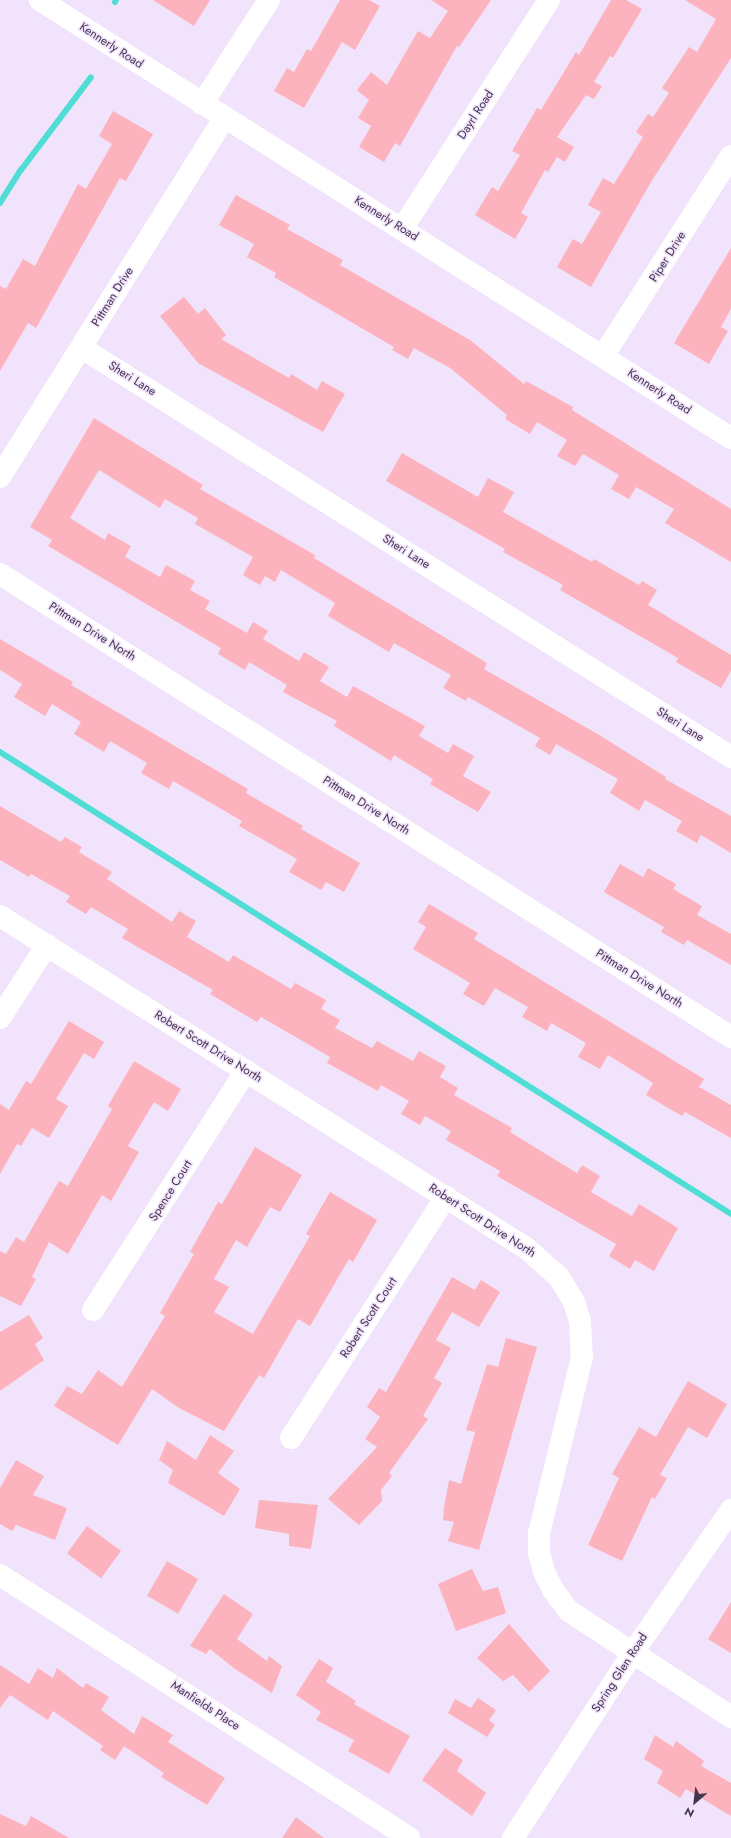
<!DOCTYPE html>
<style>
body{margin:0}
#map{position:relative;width:731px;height:1838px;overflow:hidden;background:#f1e3fb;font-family:Jost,sans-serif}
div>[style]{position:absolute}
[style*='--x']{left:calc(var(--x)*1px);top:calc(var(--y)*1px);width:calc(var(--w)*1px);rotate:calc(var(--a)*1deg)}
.stream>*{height:6px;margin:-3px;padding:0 3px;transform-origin:3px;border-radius:3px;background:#4fddd6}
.building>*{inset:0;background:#fdb3bd;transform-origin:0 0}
.minor>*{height:22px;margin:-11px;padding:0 11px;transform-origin:11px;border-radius:11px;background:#fff}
span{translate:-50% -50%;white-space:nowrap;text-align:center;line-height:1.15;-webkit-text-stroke:3px #f1e3fb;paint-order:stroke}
.street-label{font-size:12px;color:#43364d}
.north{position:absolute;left:675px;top:1782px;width:40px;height:40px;-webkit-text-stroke:3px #f1e3fb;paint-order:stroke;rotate:208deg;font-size:11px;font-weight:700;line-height:16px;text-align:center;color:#43364d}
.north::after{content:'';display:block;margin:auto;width:14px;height:18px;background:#43364d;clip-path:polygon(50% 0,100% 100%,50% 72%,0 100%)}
</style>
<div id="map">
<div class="stream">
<div style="--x:115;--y:2;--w:2;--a:-63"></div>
<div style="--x:0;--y:203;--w:39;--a:-58"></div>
<div style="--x:21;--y:170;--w:116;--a:-53"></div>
<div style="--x:0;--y:752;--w:865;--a:32.29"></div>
</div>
<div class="building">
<div style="clip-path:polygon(153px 0,210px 0,194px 26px)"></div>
<div style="clip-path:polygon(340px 0,369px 0,380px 6px,355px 50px,342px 42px,304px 108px,274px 91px,287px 68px,294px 72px,307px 49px,311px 51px)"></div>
<div style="clip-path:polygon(431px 0,491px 0,459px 47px,457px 46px,400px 146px,395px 143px,384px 162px,359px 147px,371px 126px,358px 118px,369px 100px,357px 90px,371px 72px,387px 85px,418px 31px,430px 38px,448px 11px)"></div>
<div style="clip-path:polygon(611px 0,626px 0,642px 9px,613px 58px,610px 56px,594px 82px,602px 86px,594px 99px,586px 95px,557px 137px,574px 147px,565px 162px,557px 157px,548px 172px,545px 170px,521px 213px,528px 217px,515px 239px,475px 215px,492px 187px,498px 191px,520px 155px,512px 151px,537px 108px,541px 110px,576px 52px,579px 55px)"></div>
<div style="clip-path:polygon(685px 0,731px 0,731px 58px,651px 182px,591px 287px,557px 267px,573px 239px,582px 244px,601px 212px,588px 205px,603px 178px,614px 184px,643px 137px,636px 132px,648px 114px,653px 117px,669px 93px,662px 88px,689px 47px,697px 52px,716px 19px)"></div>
<div style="clip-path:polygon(113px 111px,153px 134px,126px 181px,120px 178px,36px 328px,28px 323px,0 371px,0 286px,6px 289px,23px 259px,35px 266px,78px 184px,86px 189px,112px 144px,99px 136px)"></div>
<div style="clip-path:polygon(236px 195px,290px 225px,287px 229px,343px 260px,340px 265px,470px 340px,524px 384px,526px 381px,573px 407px,572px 410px,731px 509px,731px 562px,665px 523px,674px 509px,636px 487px,629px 499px,611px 489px,619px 475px,583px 454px,575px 466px,557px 456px,567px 440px,537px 422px,530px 434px,505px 419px,507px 415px,450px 368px,414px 348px,408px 359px,392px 350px,394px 347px,274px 277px,276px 273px,247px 257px,254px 244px,219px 225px)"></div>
<div style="clip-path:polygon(731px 248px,731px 309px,721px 327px,728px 331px,709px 364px,674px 343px)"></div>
<div style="clip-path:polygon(184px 297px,198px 314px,205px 308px,226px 335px,221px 339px,289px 378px,291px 374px,317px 390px,322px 381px,345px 394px,323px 432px,198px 363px,160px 316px)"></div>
<div style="clip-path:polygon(94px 418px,203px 485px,200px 489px,315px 555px,314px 558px,487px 663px,484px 669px,601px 736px,666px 777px,665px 779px,731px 816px,731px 853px,701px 835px,697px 843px,676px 831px,682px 821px,645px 800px,639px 811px,610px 793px,618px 779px,556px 744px,550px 755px,535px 746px,540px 738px,468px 697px,466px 701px,443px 688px,451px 675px,417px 656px,394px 643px,389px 652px,328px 616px,335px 603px,281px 570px,275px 582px,265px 576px,260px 585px,243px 575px,253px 557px,195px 524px,198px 518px,165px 499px,160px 508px,99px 470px,70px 518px,105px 540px,108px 533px,131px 546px,125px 557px,160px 577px,166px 565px,195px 581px,190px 590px,210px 601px,205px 609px,247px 633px,253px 622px,268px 631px,263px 639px,299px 661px,304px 652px,329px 667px,320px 681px,347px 697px,353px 686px,425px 726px,419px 736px,448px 753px,453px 744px,474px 756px,463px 776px,491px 792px,478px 812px,430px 784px,433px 779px,394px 755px,391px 761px,334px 726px,337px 721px,283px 692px,287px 685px,249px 662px,245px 670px,218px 654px,221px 648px,48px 546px,52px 540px,30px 527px)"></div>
<div style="clip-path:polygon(402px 453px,478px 497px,488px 478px,514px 492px,503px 512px,592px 562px,594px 559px,639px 585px,642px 581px,657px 590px,648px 605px,731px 655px,731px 671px,721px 688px,676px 662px,678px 658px,560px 590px,563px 585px,503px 552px,505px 549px,386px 481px)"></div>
<div style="clip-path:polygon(0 639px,73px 682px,71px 685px,248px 789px,246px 793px,303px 826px,301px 829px,360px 863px,344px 892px,326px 882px,321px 890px,289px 872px,297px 859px,239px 826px,242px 821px,173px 781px,169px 789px,141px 773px,147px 763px,110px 741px,104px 752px,74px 734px,81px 722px,52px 704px,45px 716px,14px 697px,22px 684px,0 670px)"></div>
<div style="clip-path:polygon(0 806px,61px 842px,65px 837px,82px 847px,79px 852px,112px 872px,107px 879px,172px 922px,179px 911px,196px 921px,187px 937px,229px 962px,233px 955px,291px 989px,295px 983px,326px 1000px,321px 1009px,340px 1020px,335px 1028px,372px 1048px,377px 1041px,413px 1061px,419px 1051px,446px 1066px,440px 1077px,458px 1088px,454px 1095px,512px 1128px,510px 1132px,577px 1173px,582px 1165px,600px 1176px,591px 1192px,632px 1216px,639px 1204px,678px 1228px,654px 1271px,635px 1260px,630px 1269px,609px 1256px,616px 1244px,497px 1176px,500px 1171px,446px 1140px,451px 1131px,425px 1116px,420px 1125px,401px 1114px,409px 1101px,381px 1085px,378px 1091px,327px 1063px,330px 1057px,261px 1017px,257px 1022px,210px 994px,213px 990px,122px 938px,128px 929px,91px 907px,86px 914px,66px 902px,70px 896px,31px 874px,29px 877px,0 860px)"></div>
<div style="clip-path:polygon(620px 864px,643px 877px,648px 868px,676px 884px,673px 889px,702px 906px,697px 915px,731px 934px,731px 965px,687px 940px,684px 945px,661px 932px,664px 927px,604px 892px)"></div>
<div style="clip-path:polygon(429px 904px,478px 933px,474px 939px,704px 1079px,699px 1087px,731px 1105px,731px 1138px,685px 1112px,682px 1116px,646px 1095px,653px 1083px,608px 1055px,600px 1069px,578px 1057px,586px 1043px,551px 1023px,547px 1031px,522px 1017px,528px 1007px,495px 988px,484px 1006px,463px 994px,470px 983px,413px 949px,426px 927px,418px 922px)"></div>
<div style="clip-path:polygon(69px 1021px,104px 1042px,94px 1059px,84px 1053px,56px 1099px,68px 1106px,49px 1138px,32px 1128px,21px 1146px,17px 1144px,0 1174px,0 1104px,9px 1110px,26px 1081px,31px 1084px)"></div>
<div style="clip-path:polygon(134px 1061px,181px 1089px,168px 1111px,154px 1102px,128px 1146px,139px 1152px,111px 1201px,102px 1195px,68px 1254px,49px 1242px,32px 1277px,36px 1279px,21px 1306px,0 1296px,0 1251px,6px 1254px,16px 1237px,24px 1242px,59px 1181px,68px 1186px,112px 1109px,108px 1106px)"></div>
<div style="clip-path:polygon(255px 1147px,302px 1175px,280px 1212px,270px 1207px,247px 1247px,236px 1240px,214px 1279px,229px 1287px,214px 1312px,253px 1334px,310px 1236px,306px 1234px,330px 1192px,377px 1220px,353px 1262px,349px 1259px,310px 1326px,298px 1319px,264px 1378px,259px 1375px,224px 1431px,179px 1408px,152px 1389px,118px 1445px,54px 1406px,67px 1386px,82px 1394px,98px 1370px,122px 1387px,165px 1316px,160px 1313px,194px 1254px,190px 1252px,218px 1202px,222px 1204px)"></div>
<div style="clip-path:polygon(452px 1277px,475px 1290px,481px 1280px,500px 1292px,479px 1327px,452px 1312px,436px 1340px,451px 1348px,434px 1378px,442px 1383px,423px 1416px,428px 1419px,389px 1473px,392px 1476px,381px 1490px,382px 1501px,359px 1525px,328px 1499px,377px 1447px,365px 1439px,380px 1417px,367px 1407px,379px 1388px,386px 1392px)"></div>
<div style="clip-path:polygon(29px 1315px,43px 1338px,35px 1344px,44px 1360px,0 1391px,0 1332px)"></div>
<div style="clip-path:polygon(506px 1338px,537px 1347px,479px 1550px,448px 1541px,454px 1522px,443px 1520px,444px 1508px,449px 1480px,461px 1484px,475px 1432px,466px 1430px,487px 1364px,498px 1367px)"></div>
<div style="clip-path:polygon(688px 1381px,727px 1404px,707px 1438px,688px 1427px,660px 1475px,667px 1478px,655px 1499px,652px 1497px,622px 1561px,588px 1545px,619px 1478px,612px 1474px,639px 1427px,656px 1437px)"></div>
<div style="clip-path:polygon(210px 1435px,234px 1451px,218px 1473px,240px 1489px,224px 1516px,168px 1483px,173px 1470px,159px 1460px,167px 1441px,196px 1460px)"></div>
<div style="clip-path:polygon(16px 1460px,44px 1476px,33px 1495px,67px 1508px,55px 1540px,16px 1525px,12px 1531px,0 1524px,0 1488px)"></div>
<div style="clip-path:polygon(259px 1500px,318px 1505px,311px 1549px,289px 1546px,289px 1534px,255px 1528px)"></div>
<div style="left:87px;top:1526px;width:42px;height:34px;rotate:36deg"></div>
<div style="left:167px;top:1561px;width:36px;height:40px;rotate:30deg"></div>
<div style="clip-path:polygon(472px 1569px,483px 1591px,498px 1587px,506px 1613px,456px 1631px,438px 1584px)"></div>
<div style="clip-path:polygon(224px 1594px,253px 1614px,237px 1639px,267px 1661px,269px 1656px,282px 1666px,272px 1693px,235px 1669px,210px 1649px,206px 1654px,190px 1646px)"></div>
<div style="clip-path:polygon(731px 1602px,731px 1653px,708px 1639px)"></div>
<div style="clip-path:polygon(509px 1624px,550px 1671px,529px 1692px,513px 1675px,503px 1681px,477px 1658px)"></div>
<div style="clip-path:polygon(319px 1659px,333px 1668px,326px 1682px,356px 1701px,354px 1704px,410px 1736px,389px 1774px,348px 1751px,354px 1740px,316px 1720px,321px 1712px,296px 1695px)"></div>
<div style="clip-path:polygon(0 1665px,29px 1684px,38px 1668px,53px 1678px,57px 1668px,83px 1688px,86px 1683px,109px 1697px,101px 1710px,134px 1734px,142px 1716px,173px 1735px,168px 1742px,225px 1778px,207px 1805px,161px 1777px,164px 1773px,124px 1746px,115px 1760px,100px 1750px,103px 1746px,53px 1711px,48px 1720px,10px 1695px,0 1708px)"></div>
<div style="clip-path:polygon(478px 1698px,496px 1710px,489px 1720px,495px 1725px,487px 1737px,448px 1713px,455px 1699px,471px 1708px)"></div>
<div style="clip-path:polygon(655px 1735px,673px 1747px,676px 1741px,704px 1761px,701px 1766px,731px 1783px,731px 1816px,686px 1789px,680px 1798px,657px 1783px,663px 1771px,644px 1759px)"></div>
<div style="clip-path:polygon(445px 1748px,463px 1760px,457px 1771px,486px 1793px,472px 1816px,422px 1780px)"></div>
<div style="clip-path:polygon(0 1814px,26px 1826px,31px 1816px,69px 1838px,0 1838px)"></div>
<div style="clip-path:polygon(296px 1817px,324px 1838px,282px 1838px)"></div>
</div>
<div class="minor">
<div style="--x:40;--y:0;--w:818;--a:32.37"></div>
<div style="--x:202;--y:104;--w:124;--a:-57.2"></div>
<div style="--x:402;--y:229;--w:272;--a:-57.3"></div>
<div style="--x:82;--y:348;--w:767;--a:32.22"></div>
<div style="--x:603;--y:356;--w:237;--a:-57.4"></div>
<div style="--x:0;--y:477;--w:423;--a:-58"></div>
<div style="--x:0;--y:574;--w:865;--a:32.35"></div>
<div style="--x:0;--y:916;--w:622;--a:32.26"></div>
<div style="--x:526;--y:1248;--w:44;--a:41.3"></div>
<div style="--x:559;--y:1277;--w:29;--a:59"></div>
<div style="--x:574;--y:1302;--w:21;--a:73"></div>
<div style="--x:580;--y:1322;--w:35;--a:87"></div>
<div style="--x:582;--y:1357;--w:181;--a:103.7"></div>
<div style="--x:539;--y:1533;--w:20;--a:90"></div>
<div style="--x:539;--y:1553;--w:20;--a:75"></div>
<div style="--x:544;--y:1572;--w:20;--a:63"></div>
<div style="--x:553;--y:1590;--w:26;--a:53"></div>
<div style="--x:569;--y:1611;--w:194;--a:33.2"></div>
<div style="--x:0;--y:1018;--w:87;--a:-57.2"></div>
<div style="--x:93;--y:1310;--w:284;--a:-57.4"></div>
<div style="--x:291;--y:1438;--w:287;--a:-57.3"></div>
<div style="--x:0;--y:1575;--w:486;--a:32.7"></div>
<div style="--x:513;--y:1838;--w:219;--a:-57.1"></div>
<div style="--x:632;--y:1654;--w:175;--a:-55.5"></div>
</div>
<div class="street-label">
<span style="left:111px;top:46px;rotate:33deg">Kennerly Road</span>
<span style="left:476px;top:115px;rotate:-57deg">Dayrl Road</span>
<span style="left:386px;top:219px;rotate:32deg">Kennerly Road</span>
<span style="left:668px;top:257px;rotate:-58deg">Piper Drive</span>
<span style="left:113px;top:297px;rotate:-58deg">Pittman Drive</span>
<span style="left:132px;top:379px;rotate:32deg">Sheri Lane</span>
<span style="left:659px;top:392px;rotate:33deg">Kennerly Road</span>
<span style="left:406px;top:552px;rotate:32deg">Sheri Lane</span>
<span style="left:92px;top:632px;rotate:32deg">Pittman Drive North</span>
<span style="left:680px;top:725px;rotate:32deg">Sheri Lane</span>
<span style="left:366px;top:806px;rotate:32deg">Pittman Drive North</span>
<span style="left:639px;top:979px;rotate:32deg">Pittman Drive North</span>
<span style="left:208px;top:1047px;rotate:32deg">Robert Scott Drive North</span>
<span style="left:171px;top:1191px;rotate:-58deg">Spence Court</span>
<span style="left:482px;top:1221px;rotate:33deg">Robert Scott Drive North</span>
<span style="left:369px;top:1318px;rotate:-57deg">Robert Scott Court</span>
<span style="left:620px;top:1673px;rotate:-57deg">Spring Glen Road</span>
<span style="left:205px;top:1706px;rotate:33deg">Manfields Place</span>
</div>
<div class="north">N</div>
</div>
